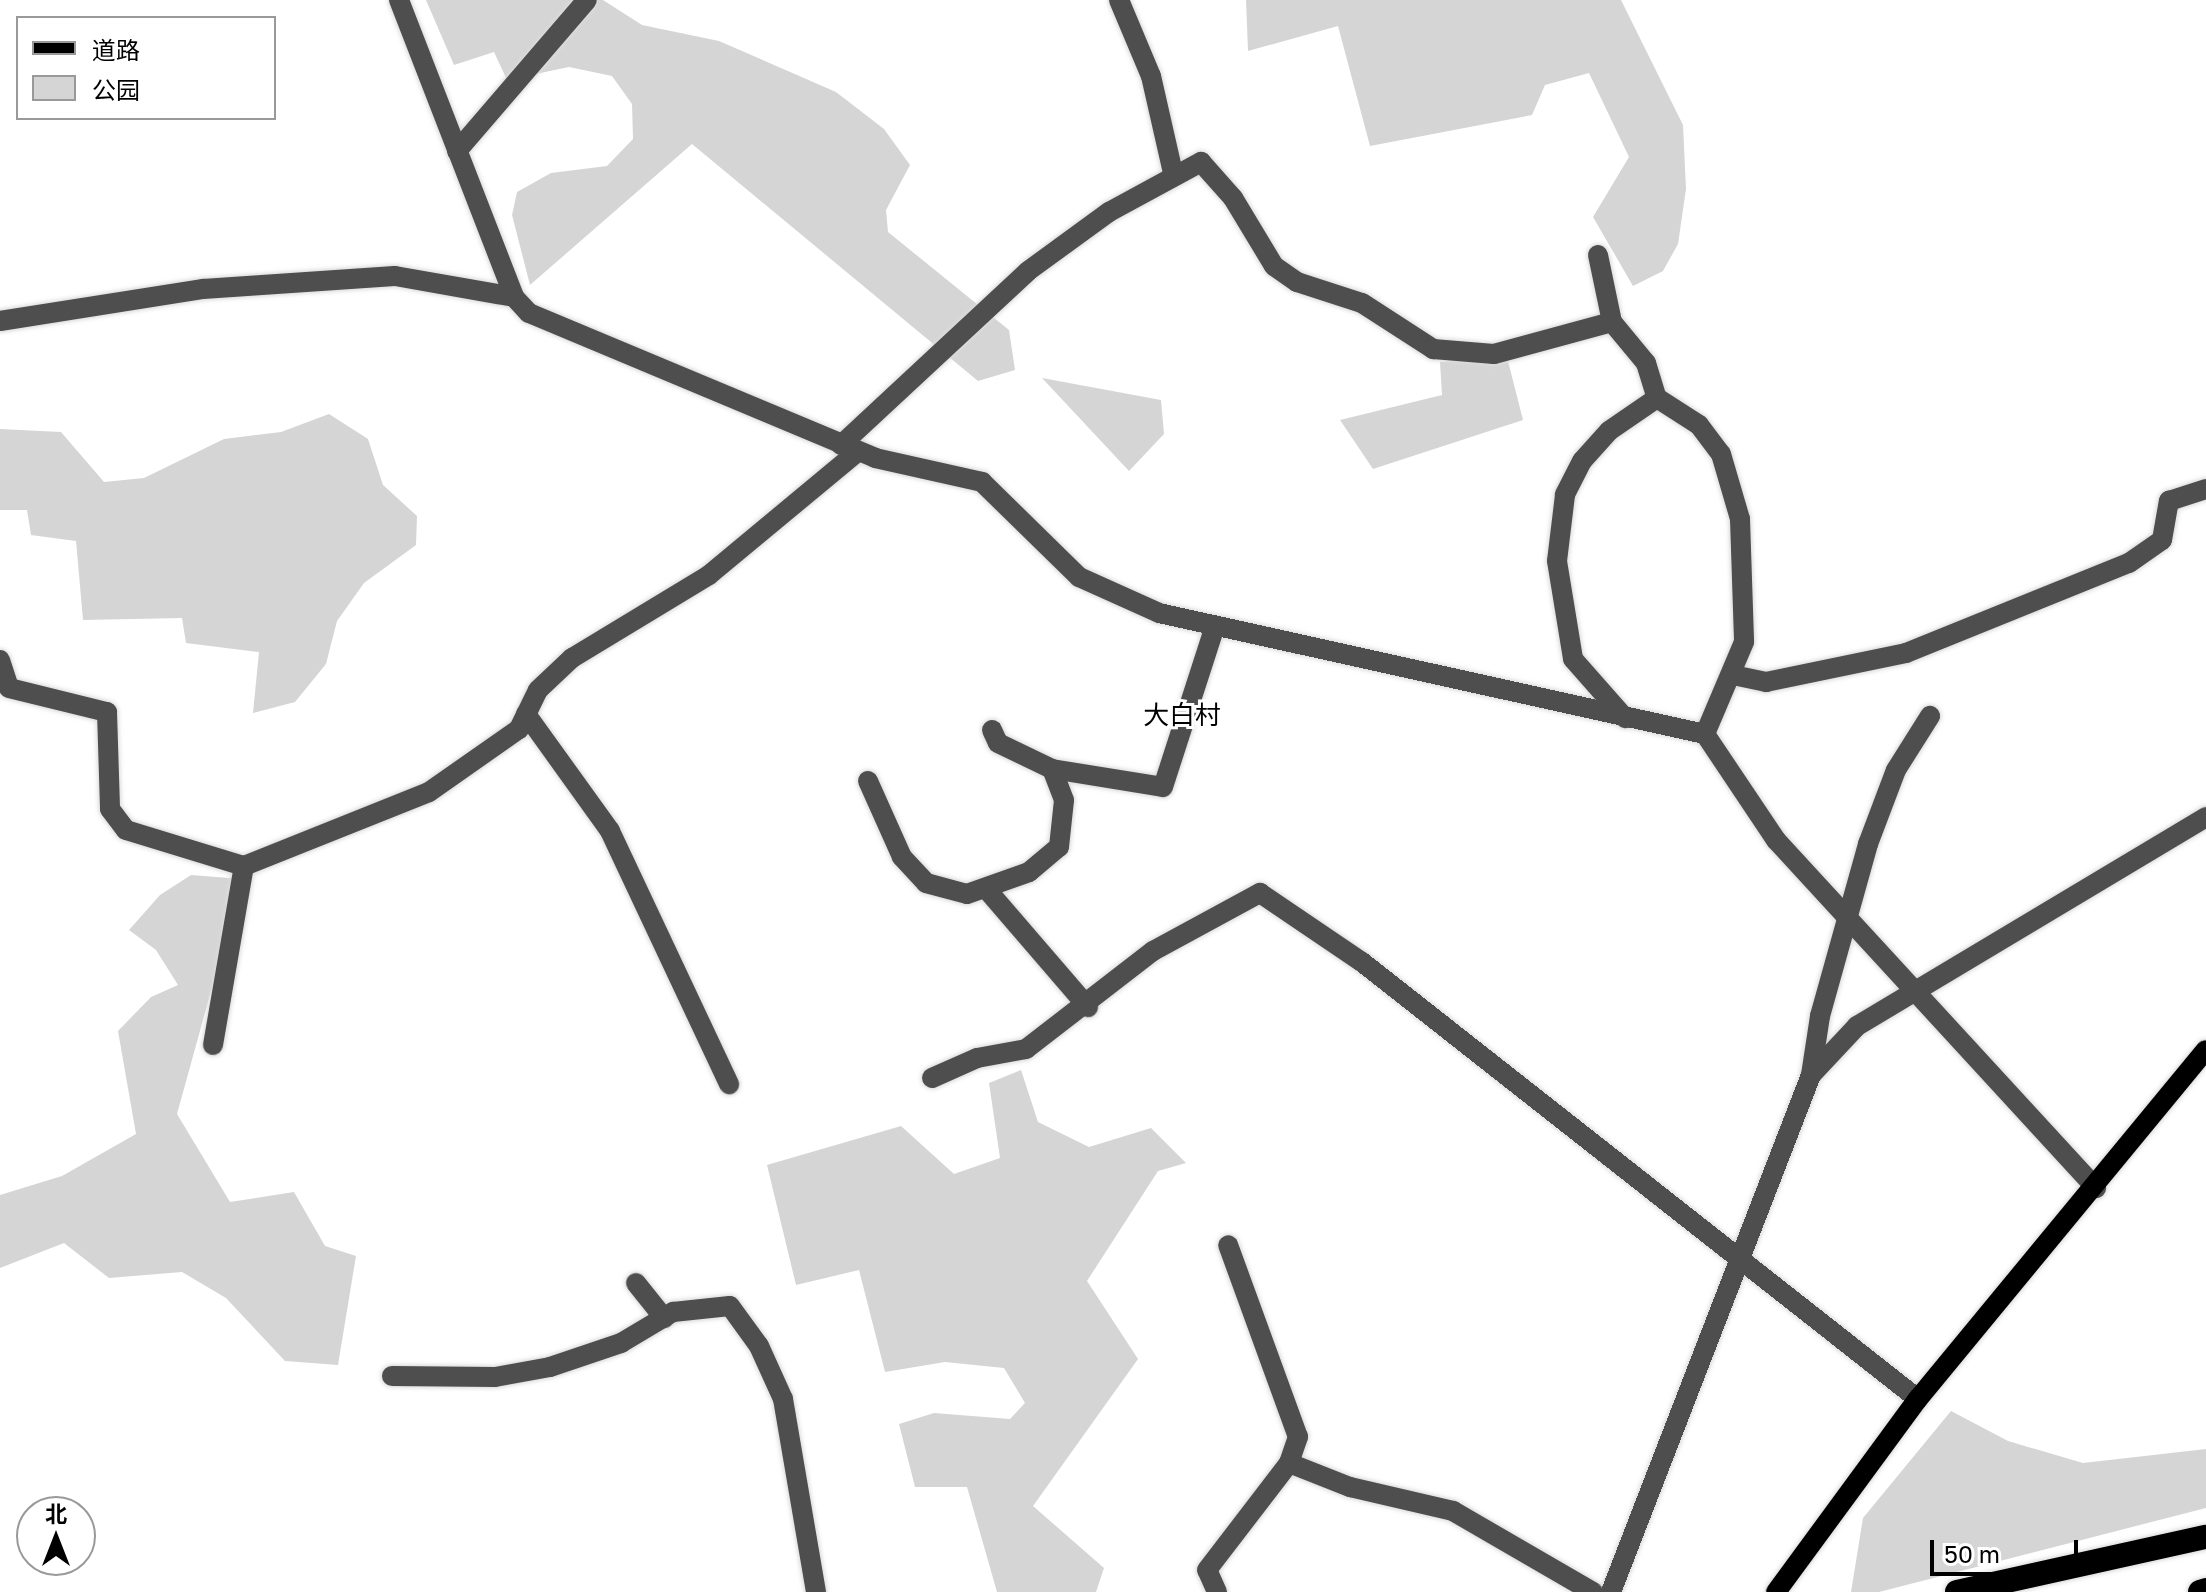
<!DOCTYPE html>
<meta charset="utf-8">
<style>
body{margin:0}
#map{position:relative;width:2206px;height:1592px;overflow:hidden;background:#fff;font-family:"Golos Text","Noto Sans SC",sans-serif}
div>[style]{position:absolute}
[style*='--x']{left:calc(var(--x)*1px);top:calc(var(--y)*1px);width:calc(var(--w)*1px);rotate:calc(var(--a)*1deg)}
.green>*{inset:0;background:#d5d5d5}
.roads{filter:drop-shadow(0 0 2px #dbdbdb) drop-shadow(0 0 2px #dbdbdb)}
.minor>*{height:20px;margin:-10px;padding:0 10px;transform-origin:10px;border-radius:10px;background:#4e4e4e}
.major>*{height:20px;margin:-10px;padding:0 10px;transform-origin:10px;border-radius:10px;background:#000}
.highway>*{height:24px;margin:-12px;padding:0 12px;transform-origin:12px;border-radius:12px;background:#000}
span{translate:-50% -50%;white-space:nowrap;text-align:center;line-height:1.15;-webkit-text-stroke:6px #fff;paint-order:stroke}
.quarter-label{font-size:26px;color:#000}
.legend{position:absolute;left:16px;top:16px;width:260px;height:104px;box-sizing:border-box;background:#fff;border:2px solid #999;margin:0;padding:10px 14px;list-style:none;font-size:24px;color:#000}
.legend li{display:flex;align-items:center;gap:16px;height:40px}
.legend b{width:40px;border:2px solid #999}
.north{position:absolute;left:16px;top:1496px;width:80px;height:80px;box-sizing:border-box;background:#fff;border:2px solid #999;border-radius:50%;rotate:0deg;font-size:22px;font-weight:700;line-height:32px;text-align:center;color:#000}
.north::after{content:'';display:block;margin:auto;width:28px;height:36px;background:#000;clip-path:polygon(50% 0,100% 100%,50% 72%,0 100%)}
.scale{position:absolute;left:1930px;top:1540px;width:148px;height:36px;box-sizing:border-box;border:4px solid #000;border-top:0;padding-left:10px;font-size:24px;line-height:28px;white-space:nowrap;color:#000;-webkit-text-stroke:6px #fff;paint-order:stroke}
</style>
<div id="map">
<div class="green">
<div style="clip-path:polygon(426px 0,603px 0,642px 25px,719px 41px,836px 92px,884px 129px,910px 165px,886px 210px,888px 232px,1009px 330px,1015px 370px,978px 381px,692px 144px,530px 285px,512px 215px,517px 192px,551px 173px,607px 166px,633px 139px,632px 104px,612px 76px,569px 67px,507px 80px,494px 52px,454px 65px)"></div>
<div style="clip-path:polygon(1246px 0,1621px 0,1683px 125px,1686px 189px,1678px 244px,1663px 271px,1633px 286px,1593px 217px,1629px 157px,1589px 73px,1545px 85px,1532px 115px,1370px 146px,1338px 26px,1248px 51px)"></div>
<div style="clip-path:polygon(1507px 357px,1523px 420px,1373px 469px,1340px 420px,1442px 395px,1440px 362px)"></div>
<div style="clip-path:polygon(1042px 378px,1161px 400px,1164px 434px,1129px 471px)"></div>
<div style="clip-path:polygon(329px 414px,368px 439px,383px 485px,417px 516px,416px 545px,364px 583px,337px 621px,326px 664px,295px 702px,253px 713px,259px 652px,186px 643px,182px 618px,83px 620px,76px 541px,31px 535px,27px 510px,0 510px,0 429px,61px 432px,104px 482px,144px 478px,224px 439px,281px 432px)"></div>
<div style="clip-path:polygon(191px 875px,242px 879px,177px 1114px,230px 1202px,294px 1192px,325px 1246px,356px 1256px,338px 1365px,285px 1361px,226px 1298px,182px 1272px,109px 1278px,64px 1243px,0 1268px,0 1195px,62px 1176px,136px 1134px,118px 1031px,151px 997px,178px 985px,156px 950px,129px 930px,160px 895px)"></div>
<div style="clip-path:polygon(1021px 1070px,1038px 1122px,1089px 1147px,1151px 1128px,1186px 1163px,1158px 1171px,1087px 1281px,1138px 1359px,1033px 1506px,1104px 1568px,1096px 1592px,997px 1592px,967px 1487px,915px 1487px,899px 1424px,934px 1413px,1010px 1419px,1025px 1403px,1004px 1368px,945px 1362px,885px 1372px,859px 1270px,796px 1285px,767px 1165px,901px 1126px,954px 1174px,1000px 1158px,989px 1083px)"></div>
<div style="clip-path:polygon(1951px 1411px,2008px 1441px,2083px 1463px,2206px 1449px,2206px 1508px,1879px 1592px,1851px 1592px,1863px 1518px)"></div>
</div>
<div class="roads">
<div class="minor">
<div style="--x:399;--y:0;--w:318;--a:68.8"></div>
<div style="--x:514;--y:297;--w:22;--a:47"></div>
<div style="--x:529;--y:313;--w:375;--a:22.7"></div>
<div style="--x:875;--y:458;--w:110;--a:12.6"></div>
<div style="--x:982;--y:482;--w:136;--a:44.4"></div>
<div style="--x:1079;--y:577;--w:88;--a:24.2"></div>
<div style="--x:1159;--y:613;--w:559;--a:12.5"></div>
<div style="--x:1705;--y:734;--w:128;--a:56.2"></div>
<div style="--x:1776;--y:840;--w:473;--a:47.4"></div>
<div style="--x:1119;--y:0;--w:82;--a:67.2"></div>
<div style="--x:1151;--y:76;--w:99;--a:77.2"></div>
<div style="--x:457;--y:151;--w:199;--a:-49.3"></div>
<div style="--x:1598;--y:255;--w:68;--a:78.2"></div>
<div style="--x:1612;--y:322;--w:53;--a:50.3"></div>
<div style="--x:1646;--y:363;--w:37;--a:73"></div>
<div style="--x:1657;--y:398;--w:58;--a:145.5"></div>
<div style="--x:1609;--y:431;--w:40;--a:132"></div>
<div style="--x:1582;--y:461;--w:38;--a:117"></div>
<div style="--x:1565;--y:495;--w:66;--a:96.9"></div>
<div style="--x:1557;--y:561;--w:99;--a:80.7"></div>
<div style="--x:1573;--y:659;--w:79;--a:48.6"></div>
<div style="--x:0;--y:321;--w:206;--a:-9"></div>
<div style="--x:203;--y:289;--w:192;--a:-3.9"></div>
<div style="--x:395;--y:276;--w:121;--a:10"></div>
<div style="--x:1657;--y:398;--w:50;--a:32.7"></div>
<div style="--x:1699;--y:425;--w:36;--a:53"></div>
<div style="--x:1721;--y:454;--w:68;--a:73.7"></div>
<div style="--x:1740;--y:519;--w:123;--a:88.1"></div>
<div style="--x:1744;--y:642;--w:100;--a:113"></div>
<div style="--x:841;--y:445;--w:255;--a:-42.9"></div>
<div style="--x:1028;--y:271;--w:100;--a:-36.1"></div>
<div style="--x:1109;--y:212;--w:105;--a:-28.5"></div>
<div style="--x:1201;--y:162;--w:48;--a:48.4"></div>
<div style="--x:1233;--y:198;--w:79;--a:58.9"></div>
<div style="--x:1274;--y:266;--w:28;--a:35"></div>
<div style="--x:1297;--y:282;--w:68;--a:17.9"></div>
<div style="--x:1362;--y:303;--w:85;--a:32.9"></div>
<div style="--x:1433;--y:349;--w:61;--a:4.7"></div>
<div style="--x:1494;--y:354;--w:122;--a:-15.2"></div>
<div style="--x:0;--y:660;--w:29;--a:72"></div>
<div style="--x:9;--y:688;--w:101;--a:13.8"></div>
<div style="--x:107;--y:712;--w:97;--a:88.2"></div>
<div style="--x:110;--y:809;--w:26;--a:53"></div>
<div style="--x:126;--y:830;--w:123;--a:17"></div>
<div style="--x:244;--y:866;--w:199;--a:-21.8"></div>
<div style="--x:429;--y:792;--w:110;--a:-35"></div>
<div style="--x:519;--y:729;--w:43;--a:-64"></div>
<div style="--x:538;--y:690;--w:47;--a:-43.3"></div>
<div style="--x:572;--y:658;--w:160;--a:-31.2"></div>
<div style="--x:709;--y:575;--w:192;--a:-39.7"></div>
<div style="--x:1733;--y:675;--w:34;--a:12"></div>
<div style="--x:1766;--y:682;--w:143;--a:-11.7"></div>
<div style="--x:1906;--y:653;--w:240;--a:-22"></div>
<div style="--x:2129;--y:563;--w:40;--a:-34.9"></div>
<div style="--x:2162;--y:540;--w:40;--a:-80"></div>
<div style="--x:2169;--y:501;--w:39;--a:-18"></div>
<div style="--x:526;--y:714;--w:144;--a:54.3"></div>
<div style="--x:610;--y:831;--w:280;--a:64.8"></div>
<div style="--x:992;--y:730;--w:14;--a:65"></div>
<div style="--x:998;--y:743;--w:60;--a:25.7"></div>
<div style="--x:1052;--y:769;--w:112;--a:9.2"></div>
<div style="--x:1163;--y:787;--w:169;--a:-72.1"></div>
<div style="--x:868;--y:781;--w:83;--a:65.9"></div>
<div style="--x:902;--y:857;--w:35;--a:47"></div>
<div style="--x:926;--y:883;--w:42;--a:15"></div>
<div style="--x:967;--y:894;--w:66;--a:-19.5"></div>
<div style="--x:1029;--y:872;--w:39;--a:-40"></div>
<div style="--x:1059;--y:847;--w:47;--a:-83.9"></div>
<div style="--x:1064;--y:800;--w:33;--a:-111"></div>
<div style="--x:989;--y:892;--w:152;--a:49.3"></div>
<div style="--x:213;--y:1045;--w:182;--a:-80.2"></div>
<div style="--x:1811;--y:1075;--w:60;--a:-81.3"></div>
<div style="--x:1820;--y:1016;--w:179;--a:-74.4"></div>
<div style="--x:1868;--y:844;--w:79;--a:-69.3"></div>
<div style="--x:1896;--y:770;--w:64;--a:-57.8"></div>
<div style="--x:932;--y:1078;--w:49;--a:-24"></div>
<div style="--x:977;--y:1058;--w:50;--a:-10.4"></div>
<div style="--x:1026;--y:1049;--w:160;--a:-37.7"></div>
<div style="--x:1153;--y:951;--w:122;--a:-28.5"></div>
<div style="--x:1260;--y:893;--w:123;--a:34.1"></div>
<div style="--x:1362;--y:962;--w:707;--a:38.17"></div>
<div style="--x:636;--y:1283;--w:45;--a:51.3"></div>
<div style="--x:392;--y:1376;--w:103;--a:0.6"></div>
<div style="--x:495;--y:1377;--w:56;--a:-10.3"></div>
<div style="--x:550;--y:1367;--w:75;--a:-18.7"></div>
<div style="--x:621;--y:1343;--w:61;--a:-30.8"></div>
<div style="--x:673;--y:1312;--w:57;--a:-6"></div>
<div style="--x:730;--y:1306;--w:49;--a:54.1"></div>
<div style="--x:759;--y:1346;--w:58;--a:65.6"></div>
<div style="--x:783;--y:1399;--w:196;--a:80.3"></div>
<div style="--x:1289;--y:1463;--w:66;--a:21.5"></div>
<div style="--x:1350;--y:1487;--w:106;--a:13.1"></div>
<div style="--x:1453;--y:1511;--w:162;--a:30.1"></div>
<div style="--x:1217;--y:1592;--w:24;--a:-114"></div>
<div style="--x:1207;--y:1570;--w:135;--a:-52.5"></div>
<div style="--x:1289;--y:1463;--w:28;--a:-71"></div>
<div style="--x:1298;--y:1437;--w:204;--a:-110"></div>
<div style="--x:1611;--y:1592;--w:554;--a:-68.85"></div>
<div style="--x:1811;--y:1075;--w:67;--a:-46.8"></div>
<div style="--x:1857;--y:1026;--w:407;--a:-30.9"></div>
</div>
<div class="major">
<div style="--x:1776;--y:1592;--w:240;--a:-53.7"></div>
<div style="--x:1918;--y:1399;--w:452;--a:-50.5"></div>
</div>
<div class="highway">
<div style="--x:1957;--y:1592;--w:255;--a:-12.5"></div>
<div style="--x:2200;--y:1592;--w:6;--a:-18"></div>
</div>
</div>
<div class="quarter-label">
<span style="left:1182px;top:715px">大白村</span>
</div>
<ul class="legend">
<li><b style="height:10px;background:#000"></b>道路</li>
<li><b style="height:22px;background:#d5d5d5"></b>公园</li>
</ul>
<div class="north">北</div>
<div class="scale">50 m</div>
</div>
